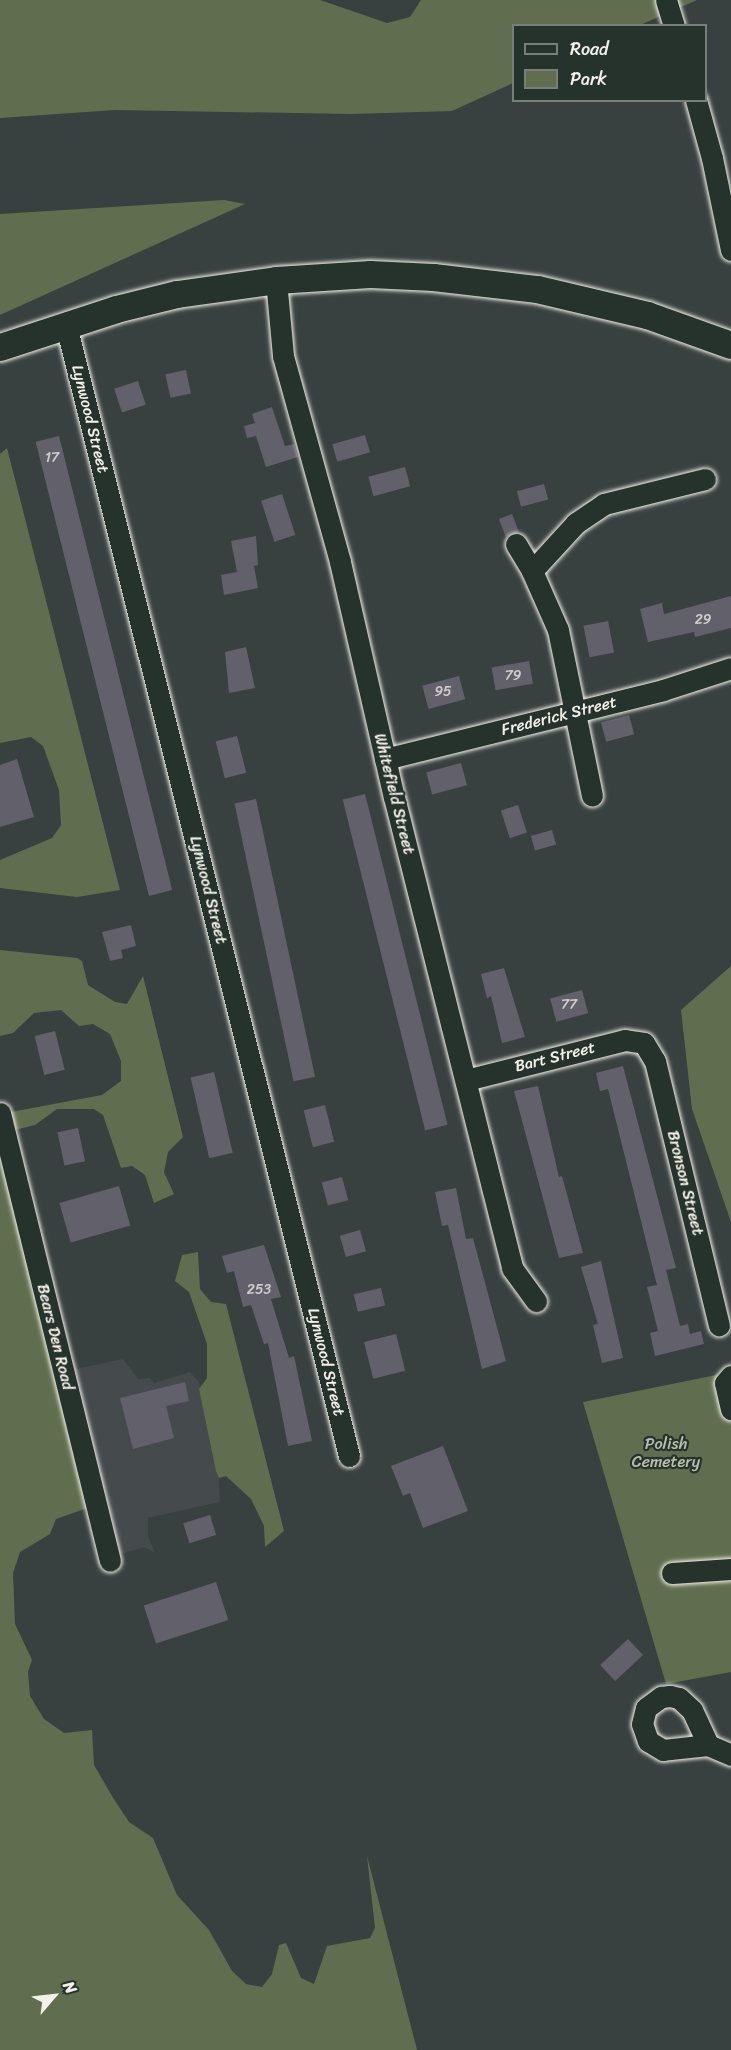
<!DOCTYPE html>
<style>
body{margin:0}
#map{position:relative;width:731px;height:2050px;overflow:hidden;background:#384040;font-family:Sriracha,sans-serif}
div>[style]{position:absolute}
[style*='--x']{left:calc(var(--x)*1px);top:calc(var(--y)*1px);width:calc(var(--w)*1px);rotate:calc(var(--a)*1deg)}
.built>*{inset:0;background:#454a4d}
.green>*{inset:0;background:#606e4f}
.building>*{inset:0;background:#62606b;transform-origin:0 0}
.roads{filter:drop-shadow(0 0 2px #f4f1e8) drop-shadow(0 0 2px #f4f1e8)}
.minor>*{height:21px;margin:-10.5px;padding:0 10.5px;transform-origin:10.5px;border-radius:10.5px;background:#26332d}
.major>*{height:27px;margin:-13.5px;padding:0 13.5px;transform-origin:13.5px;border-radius:13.5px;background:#26332d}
span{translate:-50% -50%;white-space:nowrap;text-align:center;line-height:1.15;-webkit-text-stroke:4.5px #26332d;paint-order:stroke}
.number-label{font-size:14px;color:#d0cdc9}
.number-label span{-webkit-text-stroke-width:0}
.street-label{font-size:16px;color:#f4f1e8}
.park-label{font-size:16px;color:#b9bdab}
.legend{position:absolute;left:512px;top:24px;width:195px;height:78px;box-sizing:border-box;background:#26332d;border:2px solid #787f78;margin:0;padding:8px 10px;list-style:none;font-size:18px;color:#f4f1e8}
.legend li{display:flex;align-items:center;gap:12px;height:30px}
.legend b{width:30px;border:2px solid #787f78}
.north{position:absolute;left:24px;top:1966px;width:60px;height:60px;-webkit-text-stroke:4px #26332d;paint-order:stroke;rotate:62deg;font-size:16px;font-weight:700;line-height:24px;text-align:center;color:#f4f1e8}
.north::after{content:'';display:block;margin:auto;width:21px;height:27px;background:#f4f1e8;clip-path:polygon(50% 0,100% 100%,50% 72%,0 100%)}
</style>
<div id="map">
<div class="built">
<div style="clip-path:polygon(123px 1359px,138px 1379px,150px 1378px,154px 1383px,190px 1372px,199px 1382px,219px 1478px,220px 1502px,148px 1518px,148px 1536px,155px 1553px,145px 1547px,109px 1557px,66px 1371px)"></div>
</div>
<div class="green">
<div style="clip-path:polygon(0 0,320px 0,387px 23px,410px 17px,421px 0,697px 0,640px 25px,514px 26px,513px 83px,452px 111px,351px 114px,115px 110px,0 118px)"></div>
<div style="clip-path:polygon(224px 200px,245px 204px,0 315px,0 214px)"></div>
<div style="clip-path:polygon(7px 448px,120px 890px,77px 897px,0 888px,0 860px,52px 838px,61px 825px,59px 790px,43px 746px,31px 737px,0 743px,0 454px)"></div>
<div style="clip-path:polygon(0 950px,77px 958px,82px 961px,88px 985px,115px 1002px,127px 1004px,143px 976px,183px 1137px,168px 1152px,164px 1172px,174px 1194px,154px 1203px,145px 1175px,132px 1166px,121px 1168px,103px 1115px,94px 1109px,57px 1109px,35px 1125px,2px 1133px,93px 1506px,56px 1519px,50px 1534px,20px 1552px,13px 1573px,15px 1624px,32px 1660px,28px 1672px,30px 1696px,44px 1719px,64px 1733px,92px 1730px,94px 1765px,112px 1796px,129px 1822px,153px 1838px,177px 1895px,209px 1930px,232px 1971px,246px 1984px,262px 1987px,272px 1974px,279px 1945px,286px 1943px,301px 1978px,314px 1984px,327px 1946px,370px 1938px,375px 1928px,367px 1856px,417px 2050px,0 2050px,0 1114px,102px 1095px,121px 1081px,121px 1061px,110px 1034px,93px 1024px,79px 1026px,61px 1010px,34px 1013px,13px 1033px,0 1036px)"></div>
<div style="clip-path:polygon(731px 966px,731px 1222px,692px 1109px,681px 1010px)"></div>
<div style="clip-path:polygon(198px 1252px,200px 1289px,211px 1302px,226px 1304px,284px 1531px,265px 1547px,264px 1526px,251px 1499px,226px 1476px,219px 1478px,216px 1471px,199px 1389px,207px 1378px,207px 1344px,189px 1292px,175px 1281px,182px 1255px)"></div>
<div style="clip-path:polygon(731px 1372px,731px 1672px,666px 1684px,583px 1402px)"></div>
</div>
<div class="building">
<div style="left:186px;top:370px;width:24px;height:21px;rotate:78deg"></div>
<div style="left:138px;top:381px;width:25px;height:25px;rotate:72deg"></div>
<div style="clip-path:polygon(272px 407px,285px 446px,294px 444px,298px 457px,266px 467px,256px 436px,247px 438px,244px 426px,255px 423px,252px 414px)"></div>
<div style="left:365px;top:435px;width:18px;height:34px;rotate:74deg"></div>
<div style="left:59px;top:436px;width:468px;height:24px;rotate:76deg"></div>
<div style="left:405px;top:467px;width:20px;height:38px;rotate:75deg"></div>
<div style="left:544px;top:484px;width:16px;height:28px;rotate:75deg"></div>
<div style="left:282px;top:494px;width:43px;height:22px;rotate:72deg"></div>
<div style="left:512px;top:514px;width:19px;height:14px;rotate:69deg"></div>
<div style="clip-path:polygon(256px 536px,258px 565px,254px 566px,258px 588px,224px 595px,221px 575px,237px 572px,231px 541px)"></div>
<div style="clip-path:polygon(731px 596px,731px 628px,695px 637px,694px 632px,648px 642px,640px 609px,662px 603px,664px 614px)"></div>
<div style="left:608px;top:621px;width:32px;height:25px;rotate:79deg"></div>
<div style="clip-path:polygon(246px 647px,255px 688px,229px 693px,225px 652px)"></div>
<div style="left:529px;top:661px;width:23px;height:38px;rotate:80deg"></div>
<div style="left:459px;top:676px;width:24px;height:38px;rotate:75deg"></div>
<div style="left:629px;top:715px;width:20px;height:29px;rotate:75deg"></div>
<div style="left:237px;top:736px;width:38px;height:22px;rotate:76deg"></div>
<div style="clip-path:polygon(17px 759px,34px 817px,0 827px,0 765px)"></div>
<div style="left:461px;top:763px;width:23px;height:36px;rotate:75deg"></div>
<div style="left:365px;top:794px;width:341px;height:23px;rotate:76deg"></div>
<div style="left:256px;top:799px;width:284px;height:22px;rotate:78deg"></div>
<div style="left:518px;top:805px;width:29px;height:18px;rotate:72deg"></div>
<div style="left:552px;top:830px;width:15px;height:22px;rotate:74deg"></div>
<div style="clip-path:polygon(131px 925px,136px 946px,121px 950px,123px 958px,110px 961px,102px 932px)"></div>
<div style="clip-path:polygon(504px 968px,525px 1037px,502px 1043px,491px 996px,487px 998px,481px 974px)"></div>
<div style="left:582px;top:990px;width:24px;height:33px;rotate:75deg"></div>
<div style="left:55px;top:1031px;width:40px;height:21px;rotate:76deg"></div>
<div style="clip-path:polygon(623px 1066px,676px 1268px,666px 1270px,680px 1326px,688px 1324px,690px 1334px,701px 1331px,704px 1344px,655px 1356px,650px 1333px,658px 1331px,647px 1287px,657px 1285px,608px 1089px,600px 1091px,596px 1073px)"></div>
<div style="left:214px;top:1072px;width:83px;height:24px;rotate:77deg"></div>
<div style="clip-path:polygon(538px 1086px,559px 1177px,562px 1176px,583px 1253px,559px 1258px,514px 1091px)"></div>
<div style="left:325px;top:1105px;width:38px;height:22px;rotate:76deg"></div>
<div style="left:78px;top:1128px;width:34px;height:21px;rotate:78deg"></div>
<div style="left:342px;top:1177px;width:24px;height:21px;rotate:75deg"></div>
<div style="left:119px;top:1186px;width:41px;height:62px;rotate:74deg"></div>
<div style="clip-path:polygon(456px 1188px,466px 1239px,473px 1238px,506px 1361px,482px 1369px,448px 1225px,442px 1226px,435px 1192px)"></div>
<div style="left:360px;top:1230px;width:22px;height:21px;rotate:74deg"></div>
<div style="clip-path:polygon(264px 1245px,281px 1297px,271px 1299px,289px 1358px,294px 1356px,312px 1441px,288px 1446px,268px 1343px,264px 1344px,251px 1305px,243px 1307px,234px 1271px,227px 1273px,222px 1256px)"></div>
<div style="clip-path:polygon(601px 1261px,623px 1358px,602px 1363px,593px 1325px,598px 1324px,581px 1267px)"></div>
<div style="left:381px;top:1288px;width:18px;height:28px;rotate:77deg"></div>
<div style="left:396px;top:1334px;width:38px;height:33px;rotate:76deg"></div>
<div style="clip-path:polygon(185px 1382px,189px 1401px,166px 1406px,174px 1438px,133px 1449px,120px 1398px)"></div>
<div style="clip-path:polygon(443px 1446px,468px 1511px,423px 1528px,410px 1493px,403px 1496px,391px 1466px)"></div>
<div style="left:210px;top:1515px;width:21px;height:28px;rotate:73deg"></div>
<div style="left:216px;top:1582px;width:40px;height:76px;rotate:72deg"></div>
<div style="left:628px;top:1639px;width:22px;height:38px;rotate:47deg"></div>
</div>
<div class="roads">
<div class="minor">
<div style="--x:666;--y:0;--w:27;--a:73"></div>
<div style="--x:696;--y:100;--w:60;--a:74.6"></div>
<div style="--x:712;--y:158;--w:94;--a:78.3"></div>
<div style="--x:276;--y:280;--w:76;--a:84.7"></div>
<div style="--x:283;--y:356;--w:214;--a:74.5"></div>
<div style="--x:340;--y:562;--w:241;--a:77.1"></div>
<div style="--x:394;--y:797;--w:486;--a:75.9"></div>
<div style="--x:512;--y:1268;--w:41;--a:54"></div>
<div style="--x:66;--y:325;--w:1166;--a:75.95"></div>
<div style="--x:516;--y:544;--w:31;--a:59"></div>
<div style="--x:532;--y:571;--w:64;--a:66.2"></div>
<div style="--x:558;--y:630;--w:169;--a:78.4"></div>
<div style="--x:532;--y:571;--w:65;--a:-47.5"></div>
<div style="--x:576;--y:523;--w:34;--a:-34"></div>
<div style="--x:604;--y:504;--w:104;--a:-13.9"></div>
<div style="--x:385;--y:759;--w:286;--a:-13.9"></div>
<div style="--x:663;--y:690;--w:71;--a:-17.9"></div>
<div style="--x:466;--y:1080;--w:164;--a:-14.1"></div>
<div style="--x:625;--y:1040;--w:19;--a:9"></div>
<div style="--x:644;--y:1043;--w:21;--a:59"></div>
<div style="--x:655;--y:1061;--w:272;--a:76.4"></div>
<div style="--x:0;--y:1113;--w:461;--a:76.2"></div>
<div style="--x:731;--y:1376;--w:9;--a:131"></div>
<div style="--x:725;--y:1383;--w:27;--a:77"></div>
<div style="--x:672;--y:1573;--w:59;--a:-3.9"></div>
<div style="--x:670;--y:1696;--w:9;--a:13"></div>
<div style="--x:679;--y:1698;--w:18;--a:43"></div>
<div style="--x:692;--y:1710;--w:38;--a:65"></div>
<div style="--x:708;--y:1745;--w:45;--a:173.7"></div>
<div style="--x:663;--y:1750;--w:17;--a:-149"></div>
<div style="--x:648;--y:1741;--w:18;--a:-109"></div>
<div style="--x:642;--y:1724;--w:16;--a:-76"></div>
<div style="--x:646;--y:1708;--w:19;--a:-36"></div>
<div style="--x:661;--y:1697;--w:9;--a:-6"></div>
<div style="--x:708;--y:1745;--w:25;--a:23"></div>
</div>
<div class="major">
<div style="--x:0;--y:347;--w:122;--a:-18.1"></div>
<div style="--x:116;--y:309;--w:63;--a:-13.8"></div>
<div style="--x:177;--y:294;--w:100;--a:-8"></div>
<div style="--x:276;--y:280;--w:94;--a:-3.7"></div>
<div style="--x:370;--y:274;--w:63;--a:2.7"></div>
<div style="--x:433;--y:277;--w:105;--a:6.6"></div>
<div style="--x:537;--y:289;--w:113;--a:13.3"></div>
<div style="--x:647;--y:315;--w:89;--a:19.7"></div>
</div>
</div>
<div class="number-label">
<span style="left:52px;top:458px">17</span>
<span style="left:703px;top:620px">29</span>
<span style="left:513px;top:676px">79</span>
<span style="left:443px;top:692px">95</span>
<span style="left:569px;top:1005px">77</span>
<span style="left:259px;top:1290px">253</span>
</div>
<div class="street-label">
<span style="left:90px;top:419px;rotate:76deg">Lynwood Street</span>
<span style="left:559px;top:716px;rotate:-14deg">Frederick Street</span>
<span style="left:394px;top:794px;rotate:76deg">Whitefield Street</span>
<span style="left:208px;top:890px;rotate:76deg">Lynwood Street</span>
<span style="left:555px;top:1057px;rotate:-14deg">Bart Street</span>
<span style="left:685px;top:1183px;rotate:76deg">Bronson Street</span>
<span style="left:55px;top:1337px;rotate:76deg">Bears Den Road</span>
<span style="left:326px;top:1362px;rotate:76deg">Lynwood Street</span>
</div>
<div class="park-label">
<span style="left:666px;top:1453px">Polish<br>Cemetery</span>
</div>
<ul class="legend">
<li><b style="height:8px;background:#26332d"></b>Road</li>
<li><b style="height:16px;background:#606e4f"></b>Park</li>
</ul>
<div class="north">N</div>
</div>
